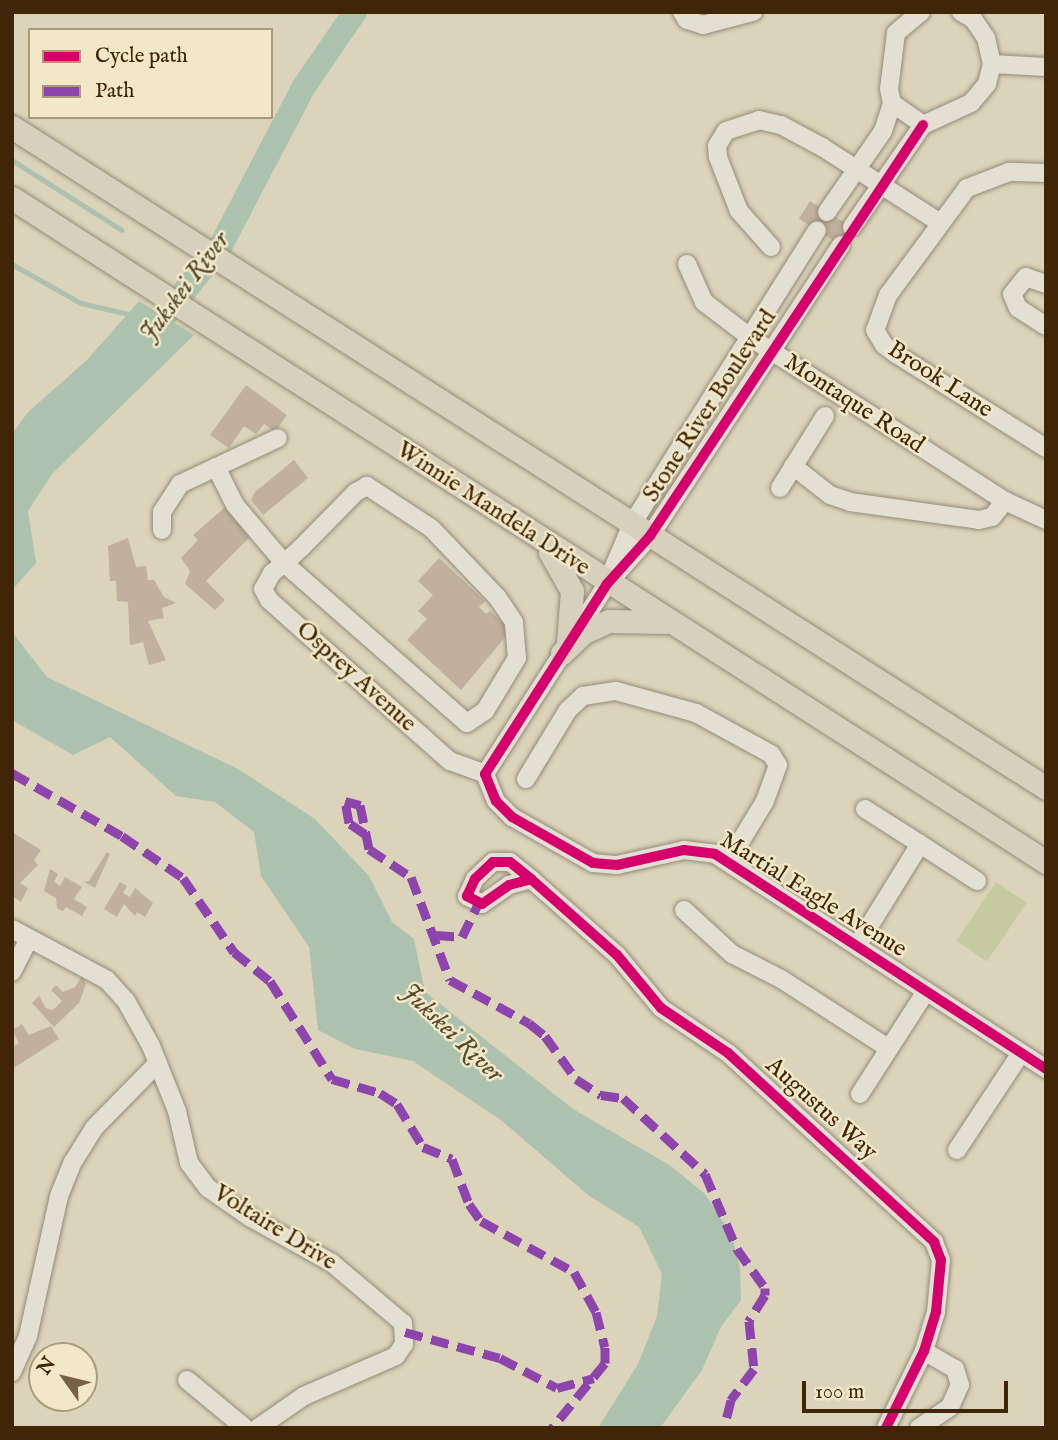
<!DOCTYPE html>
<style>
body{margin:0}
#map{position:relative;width:1058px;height:1440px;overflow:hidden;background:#dcd4ba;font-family:"IM FELL English",serif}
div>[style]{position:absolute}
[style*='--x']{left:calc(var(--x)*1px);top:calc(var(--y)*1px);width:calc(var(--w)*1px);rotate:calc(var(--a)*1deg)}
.green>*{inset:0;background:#c5caa1;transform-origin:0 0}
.water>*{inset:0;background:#acc2ae}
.stream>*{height:4.5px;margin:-2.25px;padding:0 2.25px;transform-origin:2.25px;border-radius:2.25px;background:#acc2ae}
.river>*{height:24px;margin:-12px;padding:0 12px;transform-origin:12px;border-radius:12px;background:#acc2ae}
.building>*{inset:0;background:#c0b09d;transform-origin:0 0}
.roads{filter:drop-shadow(0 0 2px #938b79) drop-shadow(0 0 2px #938b79)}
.minor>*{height:18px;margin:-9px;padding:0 9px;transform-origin:9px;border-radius:9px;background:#e3dfd2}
.major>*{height:23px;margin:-11.5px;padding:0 11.5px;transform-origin:11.5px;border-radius:11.5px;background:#d7d0bd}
.quiet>*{height:9px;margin-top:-4.5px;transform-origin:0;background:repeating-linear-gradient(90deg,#8e44ad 0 18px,transparent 0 27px)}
.cycleway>*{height:10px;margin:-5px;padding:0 5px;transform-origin:5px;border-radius:5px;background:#d6006c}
span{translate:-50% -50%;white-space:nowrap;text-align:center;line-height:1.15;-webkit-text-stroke:5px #f2e8c8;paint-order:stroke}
.street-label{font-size:24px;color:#402506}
.water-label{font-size:26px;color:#564a2f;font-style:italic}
.frame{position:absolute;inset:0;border:14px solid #402506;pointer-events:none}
.legend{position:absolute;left:28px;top:28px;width:245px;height:91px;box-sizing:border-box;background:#f2e8c8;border:2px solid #ab9a7a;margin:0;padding:9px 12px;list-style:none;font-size:21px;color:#402506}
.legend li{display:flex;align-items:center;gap:14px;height:35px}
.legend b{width:35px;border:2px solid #ab9a7a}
.north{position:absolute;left:28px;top:1342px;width:70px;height:70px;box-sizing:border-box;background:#f2e8c8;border:2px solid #ab9a7a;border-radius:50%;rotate:304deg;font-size:19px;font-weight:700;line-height:28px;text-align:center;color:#402506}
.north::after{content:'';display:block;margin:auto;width:24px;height:32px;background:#776245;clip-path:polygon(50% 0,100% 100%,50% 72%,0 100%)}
.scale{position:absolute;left:802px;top:1381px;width:206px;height:32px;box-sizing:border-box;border:4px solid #402506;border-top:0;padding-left:9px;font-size:21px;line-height:24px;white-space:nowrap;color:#402506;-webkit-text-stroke:5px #f2e8c8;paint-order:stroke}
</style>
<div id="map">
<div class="green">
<div style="left:996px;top:882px;width:37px;height:71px;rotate:34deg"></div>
</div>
<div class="water">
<div style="clip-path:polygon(139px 301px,194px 335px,52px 474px,28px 511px,36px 563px,12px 590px,12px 434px,28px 412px,87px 360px)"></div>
<div style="clip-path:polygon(12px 632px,47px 677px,240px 770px,315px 819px,369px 876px,392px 922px,414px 939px,425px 992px,573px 1109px,671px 1166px,705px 1194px,732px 1236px,740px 1269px,741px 1300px,721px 1327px,702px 1370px,660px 1428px,598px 1428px,638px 1364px,657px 1316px,662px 1274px,639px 1227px,588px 1195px,501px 1120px,413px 1061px,355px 1049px,318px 1030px,309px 947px,261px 876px,254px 832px,215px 802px,176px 796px,110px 737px,73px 755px,12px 720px)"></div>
</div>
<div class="stream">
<div style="--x:12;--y:160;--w:130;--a:32.5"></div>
<div style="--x:12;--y:264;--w:79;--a:29.5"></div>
<div style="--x:81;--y:303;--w:53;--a:13"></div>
</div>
<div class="river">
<div style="--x:143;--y:343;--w:123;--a:-51.3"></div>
<div style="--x:220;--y:247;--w:179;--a:-62.4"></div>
<div style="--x:303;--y:88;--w:92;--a:-55.6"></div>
</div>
<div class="building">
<div style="left:810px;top:201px;width:57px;height:21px;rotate:32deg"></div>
<div style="clip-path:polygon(246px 385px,287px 415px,275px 432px,264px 424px,256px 434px,244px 426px,229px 448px,210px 435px)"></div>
<div style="clip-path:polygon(294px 460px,308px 478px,263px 515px,251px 500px,255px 492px)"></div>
<div style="clip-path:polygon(230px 503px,255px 532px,206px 581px,225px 600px,215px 610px,185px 584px,190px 571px,181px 558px,198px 540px,193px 535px)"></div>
<div style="clip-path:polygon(128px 538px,136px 567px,146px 566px,148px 580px,154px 580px,164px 597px,176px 603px,162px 608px,164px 618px,148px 621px,166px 660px,149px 665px,143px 642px,130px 645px,128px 602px,117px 601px,116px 581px,110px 581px,108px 546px)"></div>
<div style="clip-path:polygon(439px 558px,485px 601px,479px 607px,486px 614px,490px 611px,511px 630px,461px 690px,407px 640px,427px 619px,418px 611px,433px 595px,418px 581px)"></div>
<div style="clip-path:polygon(12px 832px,41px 850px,34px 860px,38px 865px,20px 883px,28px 888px,21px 902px,12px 896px)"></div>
<div style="clip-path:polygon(107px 852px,110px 854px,95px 888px,84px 882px,89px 881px)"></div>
<div style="clip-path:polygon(50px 869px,58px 874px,54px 882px,60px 886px,65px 877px,82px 887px,74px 899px,87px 907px,82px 916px,66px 907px,63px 911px,57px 908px,56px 898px,44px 891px)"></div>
<div style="clip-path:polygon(120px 882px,127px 886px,123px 893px,130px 897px,135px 888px,153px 903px,145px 917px,137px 912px,135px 916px,124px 904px,117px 917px,104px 909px)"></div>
<div style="clip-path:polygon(82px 976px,86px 984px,79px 1003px,54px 1027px,32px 1003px,39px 996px,46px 1008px,53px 1010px,62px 1001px,51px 990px,56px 985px,63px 992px,75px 987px)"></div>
<div style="clip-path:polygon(22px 1024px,29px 1035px,51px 1026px,59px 1039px,12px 1069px,12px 1047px,19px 1043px,12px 1030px)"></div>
</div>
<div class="roads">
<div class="minor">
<div style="--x:682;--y:12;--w:9;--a:58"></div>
<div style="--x:687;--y:20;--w:17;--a:17"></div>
<div style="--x:703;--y:25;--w:52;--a:-14.6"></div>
<div style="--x:921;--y:12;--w:33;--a:140"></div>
<div style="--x:896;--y:33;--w:56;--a:97.1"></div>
<div style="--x:889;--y:89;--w:14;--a:78"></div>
<div style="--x:892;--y:103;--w:38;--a:35"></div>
<div style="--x:923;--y:125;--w:53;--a:-24.6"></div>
<div style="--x:971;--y:103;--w:25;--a:-50"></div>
<div style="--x:987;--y:84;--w:21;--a:-76"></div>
<div style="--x:992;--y:64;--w:27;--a:-103"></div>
<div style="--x:986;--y:38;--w:23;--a:-124"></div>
<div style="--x:973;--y:19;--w:14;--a:-150"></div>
<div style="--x:992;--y:64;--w:54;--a:3.2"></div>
<div style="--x:1046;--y:173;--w:37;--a:-178"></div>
<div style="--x:1009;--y:172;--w:45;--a:159.1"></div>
<div style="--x:967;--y:188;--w:133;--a:126.4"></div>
<div style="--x:888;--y:295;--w:37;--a:110"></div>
<div style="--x:875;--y:330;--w:17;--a:59"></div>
<div style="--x:884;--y:345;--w:15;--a:37"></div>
<div style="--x:896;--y:354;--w:177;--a:32.1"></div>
<div style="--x:827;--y:212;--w:98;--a:-55.3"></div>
<div style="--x:883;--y:131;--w:29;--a:-72"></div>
<div style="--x:852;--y:227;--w:124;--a:-55.2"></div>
<div style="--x:771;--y:247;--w:48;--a:-131.6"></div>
<div style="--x:739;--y:211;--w:58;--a:-111.3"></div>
<div style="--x:718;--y:157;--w:11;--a:-95"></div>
<div style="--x:717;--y:146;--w:17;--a:-59"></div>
<div style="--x:726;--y:131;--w:35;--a:-18"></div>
<div style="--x:759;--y:120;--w:23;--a:13"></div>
<div style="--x:781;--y:125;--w:47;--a:28.2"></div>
<div style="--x:822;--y:147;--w:139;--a:32.7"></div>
<div style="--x:687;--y:264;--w:42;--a:65.9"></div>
<div style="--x:704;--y:302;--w:59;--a:37.5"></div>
<div style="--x:751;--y:338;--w:302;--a:32.7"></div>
<div style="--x:1005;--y:501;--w:45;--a:24.9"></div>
<div style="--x:1046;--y:284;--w:21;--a:-161"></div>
<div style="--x:1026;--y:277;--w:22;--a:129"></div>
<div style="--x:1012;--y:294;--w:15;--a:67"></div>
<div style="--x:1018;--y:308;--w:33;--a:33"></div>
<div style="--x:793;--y:466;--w:47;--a:38.1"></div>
<div style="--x:830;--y:495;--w:21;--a:19"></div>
<div style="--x:850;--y:502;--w:130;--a:7.9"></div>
<div style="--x:979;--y:520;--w:13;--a:-13"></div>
<div style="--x:992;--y:517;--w:21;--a:-51"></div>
<div style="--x:216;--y:467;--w:42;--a:63.4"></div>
<div style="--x:235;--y:505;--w:76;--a:49.8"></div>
<div style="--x:284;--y:563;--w:243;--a:41.2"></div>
<div style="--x:467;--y:723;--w:22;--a:-34"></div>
<div style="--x:485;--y:711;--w:62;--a:-58.9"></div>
<div style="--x:517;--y:658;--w:36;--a:-95"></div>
<div style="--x:514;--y:622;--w:30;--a:-124"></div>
<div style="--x:497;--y:597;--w:95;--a:-133.7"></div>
<div style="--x:431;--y:528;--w:77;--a:-146.7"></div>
<div style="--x:367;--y:486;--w:13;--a:151"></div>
<div style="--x:356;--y:492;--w:78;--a:134.5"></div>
<div style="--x:301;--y:548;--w:13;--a:138"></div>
<div style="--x:291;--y:557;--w:9;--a:139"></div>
<div style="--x:284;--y:563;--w:16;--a:140"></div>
<div style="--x:272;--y:573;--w:18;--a:119"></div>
<div style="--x:263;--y:589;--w:13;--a:61"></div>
<div style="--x:269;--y:600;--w:242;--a:41.7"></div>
<div style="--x:450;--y:761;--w:37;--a:20"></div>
<div style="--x:780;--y:488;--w:85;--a:-58"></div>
<div style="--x:162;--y:530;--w:18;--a:-90"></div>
<div style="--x:162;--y:512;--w:33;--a:-57"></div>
<div style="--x:180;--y:484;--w:108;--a:-25.1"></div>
<div style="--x:612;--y:571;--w:51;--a:-66.9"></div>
<div style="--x:632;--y:524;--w:347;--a:-57.8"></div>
<div style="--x:485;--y:774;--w:29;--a:68"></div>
<div style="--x:496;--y:801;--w:23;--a:45"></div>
<div style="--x:512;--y:817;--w:93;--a:29.6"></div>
<div style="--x:593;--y:863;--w:24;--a:5"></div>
<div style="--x:617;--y:865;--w:69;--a:-12.6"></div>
<div style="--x:684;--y:850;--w:31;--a:7"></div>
<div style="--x:715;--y:854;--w:395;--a:33"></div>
<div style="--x:485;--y:774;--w:226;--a:-57.3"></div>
<div style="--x:607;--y:584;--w:64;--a:-48.1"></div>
<div style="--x:650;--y:536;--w:348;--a:-56.7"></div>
<div style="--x:526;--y:779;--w:81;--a:-58.7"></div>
<div style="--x:568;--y:710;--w:21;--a:-43"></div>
<div style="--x:583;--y:696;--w:33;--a:-9"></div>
<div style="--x:616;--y:691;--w:83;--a:15.4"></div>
<div style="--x:696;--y:713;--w:85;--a:28.7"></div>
<div style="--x:771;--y:754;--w:13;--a:58"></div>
<div style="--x:778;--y:765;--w:38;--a:110"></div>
<div style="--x:765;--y:801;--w:71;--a:121.2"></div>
<div style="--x:865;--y:809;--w:65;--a:32.5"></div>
<div style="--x:531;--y:879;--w:27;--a:-141"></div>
<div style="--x:510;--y:862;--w:17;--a:180"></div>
<div style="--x:493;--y:862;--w:25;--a:137"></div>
<div style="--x:475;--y:879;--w:19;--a:115"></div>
<div style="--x:467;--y:896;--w:17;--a:28"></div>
<div style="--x:482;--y:904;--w:33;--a:-35"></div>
<div style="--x:509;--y:885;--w:23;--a:-15"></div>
<div style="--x:531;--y:879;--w:115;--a:41.5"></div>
<div style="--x:617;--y:955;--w:69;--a:50.3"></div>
<div style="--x:661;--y:1008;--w:81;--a:33.9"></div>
<div style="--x:728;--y:1053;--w:280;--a:42.5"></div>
<div style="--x:934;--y:1242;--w:19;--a:69"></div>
<div style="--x:941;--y:1260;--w:52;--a:95.5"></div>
<div style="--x:936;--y:1312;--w:41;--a:107.1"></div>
<div style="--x:924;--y:1351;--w:86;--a:116.3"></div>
<div style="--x:684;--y:910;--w:65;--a:42.5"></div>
<div style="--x:732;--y:954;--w:55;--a:27"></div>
<div style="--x:781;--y:979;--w:127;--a:32.8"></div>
<div style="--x:12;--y:929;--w:108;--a:28.2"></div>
<div style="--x:107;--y:980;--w:28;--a:48"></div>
<div style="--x:126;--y:1001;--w:51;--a:60.9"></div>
<div style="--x:151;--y:1046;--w:70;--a:68.2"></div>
<div style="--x:177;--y:1111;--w:53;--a:77"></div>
<div style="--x:189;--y:1163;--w:31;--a:53"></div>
<div style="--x:208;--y:1188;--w:52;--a:34.9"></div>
<div style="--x:251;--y:1218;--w:93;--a:29.1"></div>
<div style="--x:332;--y:1263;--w:93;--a:40.2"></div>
<div style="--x:403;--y:1323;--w:21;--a:87"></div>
<div style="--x:404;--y:1344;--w:14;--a:124"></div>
<div style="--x:396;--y:1356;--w:100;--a:156.5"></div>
<div style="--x:304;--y:1396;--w:56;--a:145.2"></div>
<div style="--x:857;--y:946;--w:120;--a:-58.3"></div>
<div style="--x:920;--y:844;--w:68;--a:33"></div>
<div style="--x:12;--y:972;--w:35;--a:-63"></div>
<div style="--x:860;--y:1094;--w:122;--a:-57.3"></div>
<div style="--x:957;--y:1150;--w:116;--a:-56.6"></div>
<div style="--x:12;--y:1372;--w:39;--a:-66"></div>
<div style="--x:28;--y:1336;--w:143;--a:-77.5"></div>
<div style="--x:59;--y:1196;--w:37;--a:-68"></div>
<div style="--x:73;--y:1162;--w:40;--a:-58"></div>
<div style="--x:94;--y:1128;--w:88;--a:-45.5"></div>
<div style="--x:187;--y:1380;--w:75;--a:39.6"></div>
<div style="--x:919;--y:1428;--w:37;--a:-34"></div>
<div style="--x:950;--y:1407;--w:24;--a:-66"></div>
<div style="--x:960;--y:1385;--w:17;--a:-107"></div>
<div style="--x:955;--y:1369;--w:36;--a:-150"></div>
</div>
<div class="major">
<div style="--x:12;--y:127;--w:1227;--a:32.59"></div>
<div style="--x:12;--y:198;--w:1229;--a:32.71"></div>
<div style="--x:550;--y:552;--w:45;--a:60.6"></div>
<div style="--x:572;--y:591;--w:52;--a:94.4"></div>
<div style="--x:562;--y:653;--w:30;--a:-44"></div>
<div style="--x:584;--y:632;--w:27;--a:-24"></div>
<div style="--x:609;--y:621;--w:56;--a:1"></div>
</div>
</div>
<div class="quiet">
<div style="--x:12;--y:773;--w:127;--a:29.8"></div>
<div style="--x:122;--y:836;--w:74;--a:34.5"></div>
<div style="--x:183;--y:878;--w:90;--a:55.4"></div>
<div style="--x:234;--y:952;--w:46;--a:38.9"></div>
<div style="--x:270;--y:981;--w:116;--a:57.7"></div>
<div style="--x:332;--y:1079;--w:50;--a:16.3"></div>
<div style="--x:380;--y:1093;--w:20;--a:33"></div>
<div style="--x:397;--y:1104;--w:50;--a:58.8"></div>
<div style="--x:423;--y:1147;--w:31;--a:22"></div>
<div style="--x:452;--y:1159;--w:48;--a:69.3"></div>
<div style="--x:469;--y:1204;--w:21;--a:55"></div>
<div style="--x:481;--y:1221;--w:106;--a:28.7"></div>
<div style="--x:574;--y:1272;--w:46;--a:61.2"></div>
<div style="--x:596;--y:1312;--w:36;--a:76"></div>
<div style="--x:605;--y:1347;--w:16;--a:90"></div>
<div style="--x:605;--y:1363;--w:84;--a:129.2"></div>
<div style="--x:365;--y:834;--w:19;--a:-145"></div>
<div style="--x:349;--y:823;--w:22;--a:-100"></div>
<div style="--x:345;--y:801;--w:16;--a:15"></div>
<div style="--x:360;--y:805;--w:45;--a:78.4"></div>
<div style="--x:369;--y:849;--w:50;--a:33.7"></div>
<div style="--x:411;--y:877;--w:110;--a:69.3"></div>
<div style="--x:450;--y:980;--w:90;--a:28.6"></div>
<div style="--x:529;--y:1023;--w:21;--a:39"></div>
<div style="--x:545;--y:1036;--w:53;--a:54.2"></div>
<div style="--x:576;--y:1079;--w:30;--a:33"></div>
<div style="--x:601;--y:1095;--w:22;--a:8"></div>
<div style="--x:623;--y:1098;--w:112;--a:42.8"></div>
<div style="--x:705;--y:1174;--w:82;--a:66.9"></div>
<div style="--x:737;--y:1249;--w:48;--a:54.3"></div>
<div style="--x:765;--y:1288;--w:7;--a:90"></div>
<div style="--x:765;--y:1295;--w:31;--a:122"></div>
<div style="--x:749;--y:1321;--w:48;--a:84.1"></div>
<div style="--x:754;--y:1369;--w:39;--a:127"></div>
<div style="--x:731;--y:1400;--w:29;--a:104"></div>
<div style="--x:436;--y:935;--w:26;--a:4"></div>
<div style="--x:462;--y:937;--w:37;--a:-64"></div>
<div style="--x:405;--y:1332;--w:98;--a:15.3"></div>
<div style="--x:500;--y:1358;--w:64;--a:27.8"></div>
<div style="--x:557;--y:1388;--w:38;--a:-15"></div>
</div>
<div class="cycleway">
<div style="--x:923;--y:125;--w:493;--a:123.6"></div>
<div style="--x:650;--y:536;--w:64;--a:131.9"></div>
<div style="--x:607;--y:584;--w:226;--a:122.7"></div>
<div style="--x:485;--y:774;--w:29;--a:68"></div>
<div style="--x:496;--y:801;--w:23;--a:45"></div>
<div style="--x:512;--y:817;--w:93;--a:29.6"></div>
<div style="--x:593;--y:863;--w:24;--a:5"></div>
<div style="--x:617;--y:865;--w:69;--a:-12.6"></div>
<div style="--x:684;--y:850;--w:31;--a:7"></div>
<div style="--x:715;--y:854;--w:395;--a:33"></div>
<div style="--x:531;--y:879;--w:27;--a:-141"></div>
<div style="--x:510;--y:862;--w:17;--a:180"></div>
<div style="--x:493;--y:862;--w:25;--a:137"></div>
<div style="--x:475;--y:879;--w:19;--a:115"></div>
<div style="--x:467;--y:896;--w:17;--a:28"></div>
<div style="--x:482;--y:904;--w:33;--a:-35"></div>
<div style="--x:509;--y:885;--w:23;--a:-15"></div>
<div style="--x:531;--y:879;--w:115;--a:41.5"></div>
<div style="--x:617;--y:955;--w:69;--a:50.3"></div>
<div style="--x:661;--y:1008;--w:81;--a:33.9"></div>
<div style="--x:728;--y:1053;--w:280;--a:42.5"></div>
<div style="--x:934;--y:1242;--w:19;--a:69"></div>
<div style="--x:941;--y:1260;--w:52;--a:95.5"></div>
<div style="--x:936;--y:1312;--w:41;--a:107.1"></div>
<div style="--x:924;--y:1351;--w:86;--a:116.3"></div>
</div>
<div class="street-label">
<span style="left:940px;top:380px;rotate:33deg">Brook Lane</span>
<span style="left:854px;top:404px;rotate:33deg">Montaque Road</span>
<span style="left:710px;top:406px;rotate:-57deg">Stone River Boulevard</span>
<span style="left:493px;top:509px;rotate:33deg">Winnie Mandela Drive</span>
<span style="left:356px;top:677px;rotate:42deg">Osprey Avenue</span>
<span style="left:813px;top:895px;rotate:32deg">Martial Eagle Avenue</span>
<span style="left:821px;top:1109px;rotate:42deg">Augustus Way</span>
<span style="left:275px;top:1228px;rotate:32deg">Voltaire Drive</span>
</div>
<div class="water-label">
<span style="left:185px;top:287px;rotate:-53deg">Jukskei River</span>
<span style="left:452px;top:1033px;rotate:44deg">Jukskei River</span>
</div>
<div class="frame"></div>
<ul class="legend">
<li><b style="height:9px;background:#d6006c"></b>Cycle path</li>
<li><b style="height:9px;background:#8e44ad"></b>Path</li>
</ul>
<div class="north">N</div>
<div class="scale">100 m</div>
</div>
